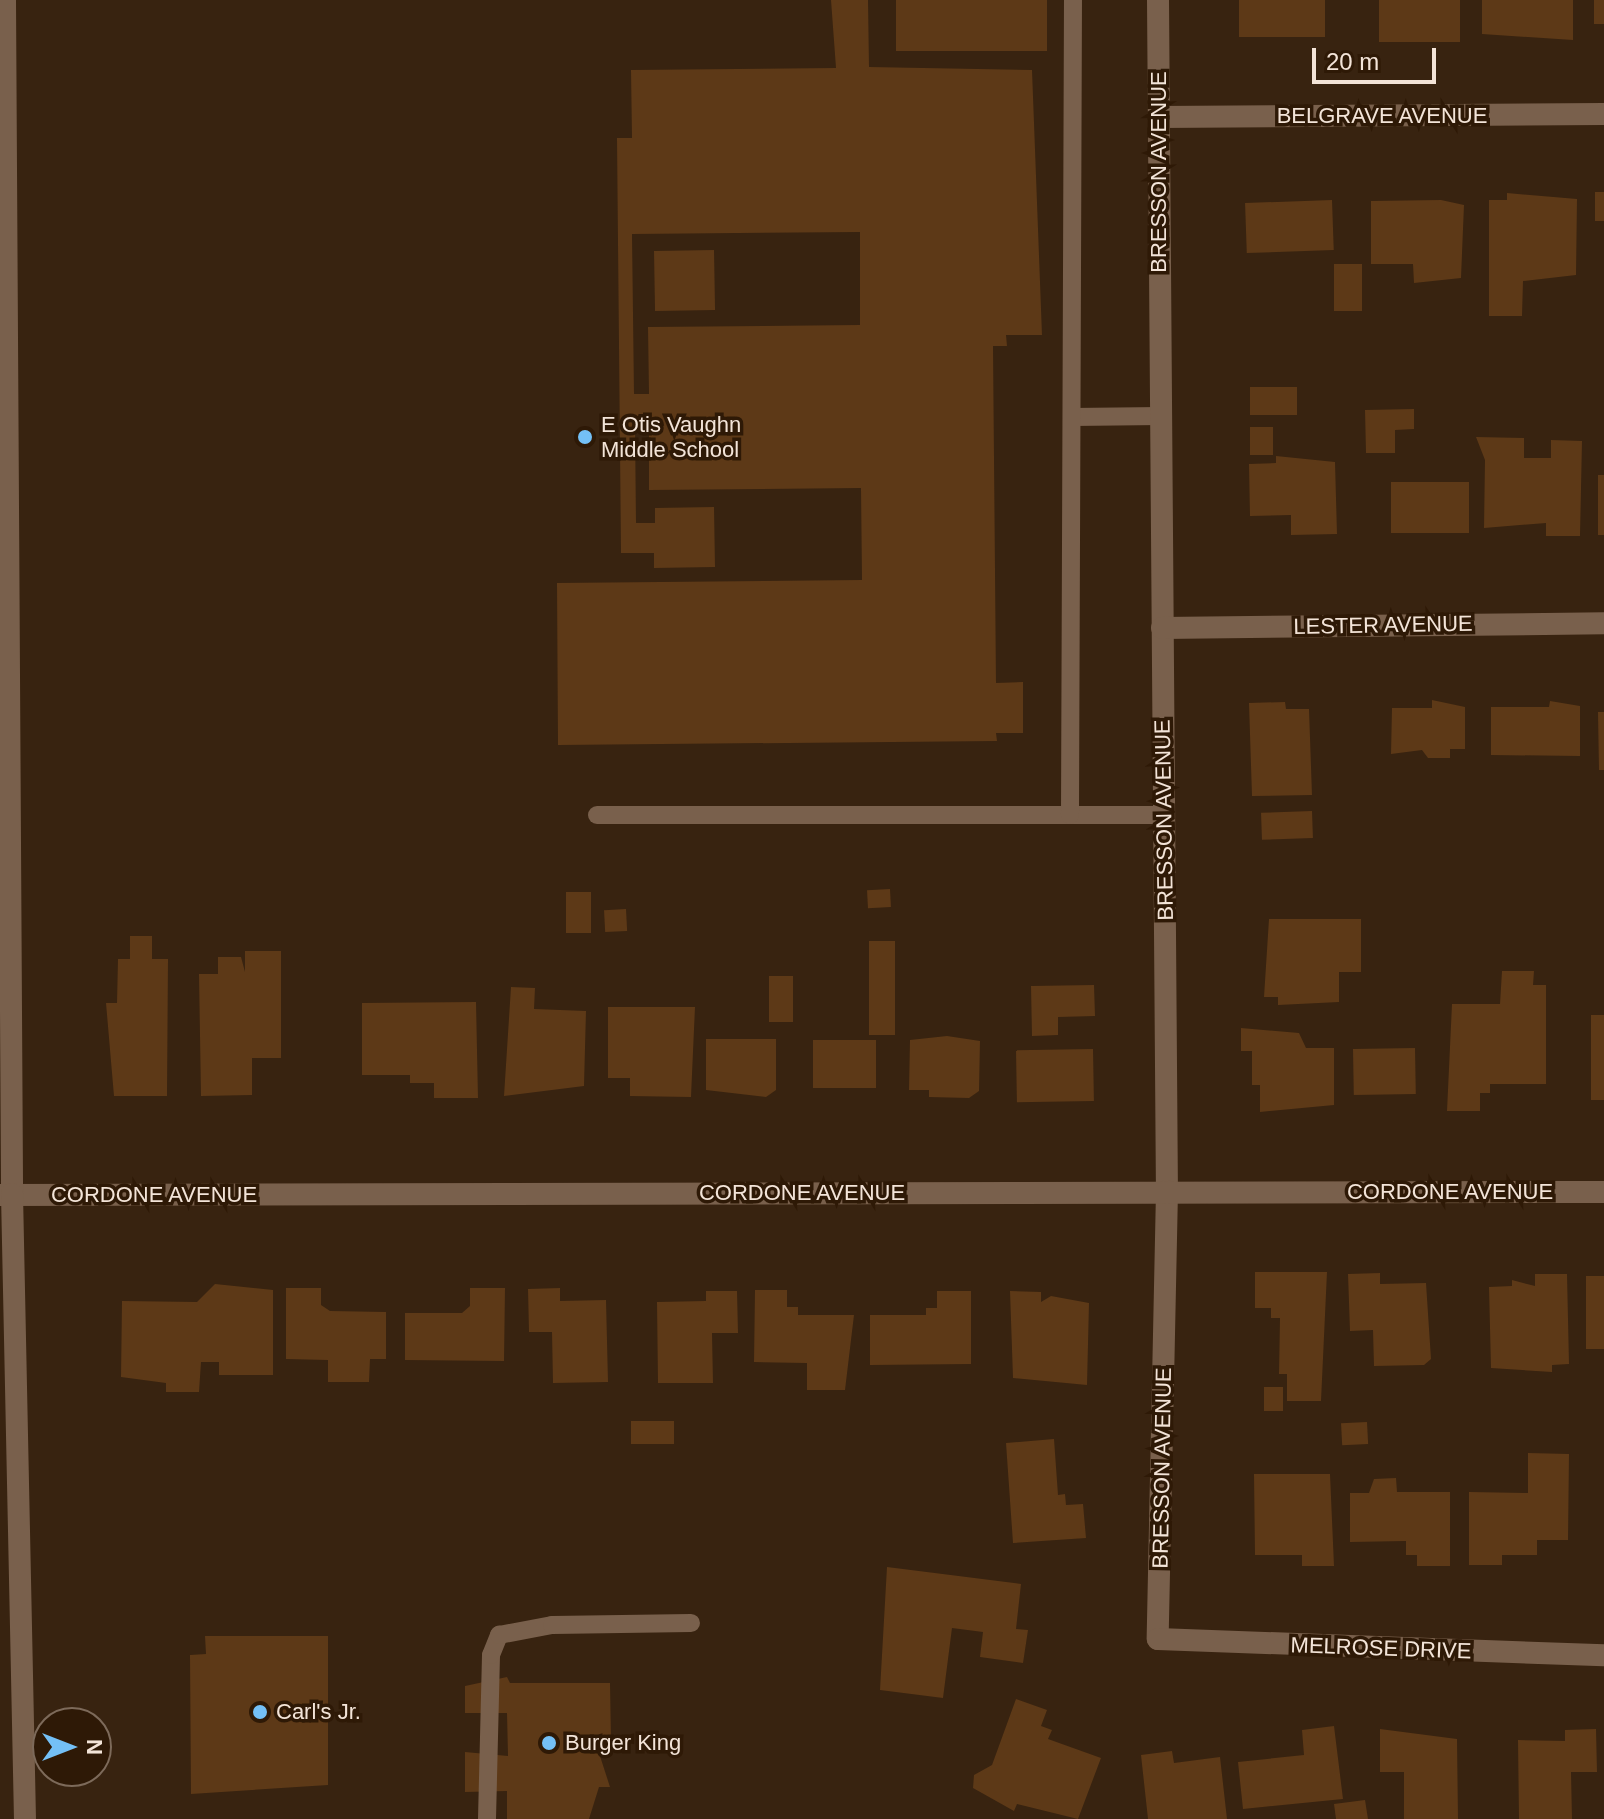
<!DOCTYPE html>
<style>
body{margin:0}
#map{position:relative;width:1604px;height:1819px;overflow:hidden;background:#382310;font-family:Arial,sans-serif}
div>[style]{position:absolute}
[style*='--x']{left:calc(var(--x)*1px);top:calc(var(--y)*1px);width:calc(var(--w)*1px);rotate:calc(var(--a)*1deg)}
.building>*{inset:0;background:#5d3917;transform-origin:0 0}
.service>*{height:18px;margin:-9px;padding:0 9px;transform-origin:9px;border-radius:9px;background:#79604c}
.minor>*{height:22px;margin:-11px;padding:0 11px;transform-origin:11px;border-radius:11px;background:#79604c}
.tertiary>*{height:22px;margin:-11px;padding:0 11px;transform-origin:11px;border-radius:11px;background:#79604c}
.dots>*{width:22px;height:22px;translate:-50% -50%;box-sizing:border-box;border:4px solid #2e1906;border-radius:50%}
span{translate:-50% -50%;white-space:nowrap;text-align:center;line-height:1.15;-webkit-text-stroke:7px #2e1906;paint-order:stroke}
.street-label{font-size:22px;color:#f3e4d8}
.poi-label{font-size:22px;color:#f3e4d8}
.left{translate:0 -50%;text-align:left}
.north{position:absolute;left:32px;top:1707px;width:80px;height:80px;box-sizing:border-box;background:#2e1906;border:2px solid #7d6a5a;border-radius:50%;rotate:90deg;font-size:22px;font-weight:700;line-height:32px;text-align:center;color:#f3e4d8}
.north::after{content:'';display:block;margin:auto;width:28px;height:36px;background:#74c0f6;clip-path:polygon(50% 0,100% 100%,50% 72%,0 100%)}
.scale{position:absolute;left:1312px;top:48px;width:124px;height:36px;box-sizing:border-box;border:4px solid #f3e4d8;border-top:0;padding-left:10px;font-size:24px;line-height:28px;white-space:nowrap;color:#f3e4d8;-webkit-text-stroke:6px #2e1906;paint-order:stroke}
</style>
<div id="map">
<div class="building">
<div style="clip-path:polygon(evenodd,831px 0,868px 0,869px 67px,1032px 70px,1042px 335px,1006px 335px,1007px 346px,993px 346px,996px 683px,1023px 682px,1023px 733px,996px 733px,997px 741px,558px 745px,557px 583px,862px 580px,861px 488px,649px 490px,649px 425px,635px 425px,636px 523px,655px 523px,655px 508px,714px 507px,715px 567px,654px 568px,654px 553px,621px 553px,617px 138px,632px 138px,631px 70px,836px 68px,831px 0,860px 232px,860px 325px,648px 327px,649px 394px,634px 394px,632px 234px,860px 232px)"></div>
<div style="left:896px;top:0;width:151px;height:51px"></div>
<div style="left:1239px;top:0;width:86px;height:37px"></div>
<div style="left:1379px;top:0;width:81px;height:42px"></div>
<div style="clip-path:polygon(1482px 0,1573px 0,1573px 40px,1482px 34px)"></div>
<div style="left:1594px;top:0;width:10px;height:24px"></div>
<div style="left:1604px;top:192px;width:29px;height:9px;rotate:90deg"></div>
<div style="clip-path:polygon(1507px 193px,1577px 199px,1576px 275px,1523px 281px,1522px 316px,1489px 316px,1489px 200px,1507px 200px)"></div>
<div style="left:1332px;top:200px;width:50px;height:87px;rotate:88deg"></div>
<div style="clip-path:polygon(1441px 200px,1464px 205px,1461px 278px,1414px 283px,1413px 264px,1371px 264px,1371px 201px)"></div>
<div style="left:714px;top:250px;width:60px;height:60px;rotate:89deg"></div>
<div style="left:1334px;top:264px;width:28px;height:47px"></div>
<div style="left:1297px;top:387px;width:28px;height:47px;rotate:90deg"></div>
<div style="clip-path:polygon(1414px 409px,1414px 429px,1395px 430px,1395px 453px,1366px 453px,1365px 410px)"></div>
<div style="left:1250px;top:427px;width:23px;height:28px"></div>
<div style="clip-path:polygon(1476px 437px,1524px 438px,1524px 458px,1551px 458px,1551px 440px,1582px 441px,1580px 536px,1546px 536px,1546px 523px,1484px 528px,1485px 460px)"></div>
<div style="clip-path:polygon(1276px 456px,1335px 462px,1337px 534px,1291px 535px,1291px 515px,1250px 516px,1249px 464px,1276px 463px)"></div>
<div style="left:1598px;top:475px;width:6px;height:60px"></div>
<div style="left:1391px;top:482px;width:78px;height:51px"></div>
<div style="clip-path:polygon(1432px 700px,1465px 707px,1465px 749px,1450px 749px,1450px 758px,1428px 758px,1422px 750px,1391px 754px,1392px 708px,1432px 708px)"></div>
<div style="clip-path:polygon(1550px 701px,1580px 706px,1580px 756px,1491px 755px,1491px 707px,1549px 707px)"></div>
<div style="clip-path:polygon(1285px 702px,1286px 709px,1309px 709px,1312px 795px,1252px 796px,1249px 703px)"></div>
<div style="clip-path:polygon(1598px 712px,1604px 712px,1604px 770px,1599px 770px)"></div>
<div style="left:1312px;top:811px;width:27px;height:51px;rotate:88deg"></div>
<div style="left:890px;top:889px;width:18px;height:23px;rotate:87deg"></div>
<div style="left:591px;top:892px;width:41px;height:25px;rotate:90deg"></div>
<div style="left:626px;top:909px;width:22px;height:22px;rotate:87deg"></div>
<div style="clip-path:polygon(1269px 919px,1361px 919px,1361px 972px,1339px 972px,1339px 1002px,1278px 1005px,1278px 997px,1264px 997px)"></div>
<div style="clip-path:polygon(130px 936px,152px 936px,152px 959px,168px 959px,167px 1096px,114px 1096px,106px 1003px,117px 1003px,118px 959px,130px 959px)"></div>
<div style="left:869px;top:941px;width:26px;height:94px"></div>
<div style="clip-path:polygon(245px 951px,281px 951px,281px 1058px,252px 1058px,252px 1095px,201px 1096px,199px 974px,218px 974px,218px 957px,241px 957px,245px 972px)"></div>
<div style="clip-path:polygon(1502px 971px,1534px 971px,1533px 985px,1546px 985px,1546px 1084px,1490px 1084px,1490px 1093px,1480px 1093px,1480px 1111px,1447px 1111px,1452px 1004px,1500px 1004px)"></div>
<div style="left:769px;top:976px;width:24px;height:46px"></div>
<div style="clip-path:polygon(1094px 985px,1095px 1016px,1058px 1017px,1058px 1035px,1032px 1036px,1031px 986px)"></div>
<div style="clip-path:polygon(511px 987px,535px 988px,534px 1009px,586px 1011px,584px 1086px,504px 1096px)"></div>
<div style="clip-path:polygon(476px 1002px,478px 1098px,434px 1098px,434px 1083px,410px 1083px,410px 1075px,362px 1075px,362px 1003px)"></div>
<div style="clip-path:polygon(608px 1007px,695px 1007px,691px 1097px,630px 1096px,630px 1078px,608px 1078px)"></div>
<div style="left:1591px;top:1015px;width:13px;height:85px"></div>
<div style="clip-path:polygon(1241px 1028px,1299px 1033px,1306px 1048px,1334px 1048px,1334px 1105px,1260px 1112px,1260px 1085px,1252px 1085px,1252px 1051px,1241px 1051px)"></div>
<div style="clip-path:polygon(947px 1036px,980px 1041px,979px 1091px,969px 1098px,929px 1097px,929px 1090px,909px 1090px,910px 1040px)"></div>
<div style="clip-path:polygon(706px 1039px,776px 1039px,776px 1090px,766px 1097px,706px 1090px)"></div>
<div style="left:813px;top:1040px;width:63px;height:48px"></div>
<div style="left:1415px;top:1048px;width:46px;height:62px;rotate:89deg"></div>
<div style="left:1093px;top:1049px;width:52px;height:77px;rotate:89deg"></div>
<div style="clip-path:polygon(1255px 1272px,1327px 1272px,1321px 1401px,1287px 1401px,1287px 1374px,1279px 1374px,1280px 1318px,1271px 1318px,1271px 1308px,1255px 1308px)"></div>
<div style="clip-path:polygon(1380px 1273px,1380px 1284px,1426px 1283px,1431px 1359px,1424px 1365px,1374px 1366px,1373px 1330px,1350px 1331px,1348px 1274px)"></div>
<div style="clip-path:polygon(1535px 1274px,1567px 1274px,1569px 1364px,1552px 1365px,1552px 1372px,1491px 1368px,1489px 1287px,1512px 1286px,1512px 1280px,1535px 1286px)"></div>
<div style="left:1586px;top:1276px;width:18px;height:73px"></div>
<div style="clip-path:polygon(215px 1284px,273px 1290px,273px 1375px,219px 1375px,219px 1362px,201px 1362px,199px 1392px,166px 1392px,166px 1383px,121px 1377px,122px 1301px,197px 1302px)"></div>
<div style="clip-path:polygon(286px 1288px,321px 1288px,321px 1305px,330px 1311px,386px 1312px,386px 1359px,370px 1359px,369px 1382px,328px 1382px,328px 1360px,286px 1359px)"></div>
<div style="clip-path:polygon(470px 1288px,505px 1288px,504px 1361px,405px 1360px,405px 1313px,462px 1313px,470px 1306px)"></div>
<div style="clip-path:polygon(560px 1288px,560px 1301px,606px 1300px,608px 1382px,553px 1383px,552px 1332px,529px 1332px,528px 1289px)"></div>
<div style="clip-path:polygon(755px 1290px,787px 1290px,787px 1307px,798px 1307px,798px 1315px,854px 1315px,845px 1390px,807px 1390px,807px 1363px,754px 1362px)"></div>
<div style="clip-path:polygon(706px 1291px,737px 1291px,738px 1333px,712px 1333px,713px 1383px,658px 1383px,657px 1302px,706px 1301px)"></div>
<div style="clip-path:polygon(937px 1291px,971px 1291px,971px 1364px,870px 1365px,870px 1315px,926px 1315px,926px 1308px,937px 1308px)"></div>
<div style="clip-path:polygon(1010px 1291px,1041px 1292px,1041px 1302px,1051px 1296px,1089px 1303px,1087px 1385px,1013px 1378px)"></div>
<div style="left:1264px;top:1387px;width:19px;height:24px"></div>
<div style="left:631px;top:1421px;width:43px;height:23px"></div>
<div style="left:1367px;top:1422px;width:22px;height:26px;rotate:87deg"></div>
<div style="clip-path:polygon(1054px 1439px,1058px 1495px,1065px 1494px,1066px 1505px,1083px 1504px,1086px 1538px,1013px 1543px,1006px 1443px)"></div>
<div style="clip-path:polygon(1528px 1453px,1569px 1454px,1568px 1540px,1537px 1540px,1537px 1555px,1502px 1555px,1502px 1565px,1469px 1565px,1469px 1492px,1528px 1493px)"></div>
<div style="clip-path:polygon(1254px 1474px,1330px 1474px,1334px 1566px,1302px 1566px,1302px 1555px,1255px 1555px)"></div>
<div style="clip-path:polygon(1396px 1478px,1397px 1492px,1450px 1492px,1450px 1566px,1417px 1566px,1417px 1555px,1406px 1555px,1406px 1541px,1350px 1542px,1350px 1493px,1369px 1493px,1374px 1479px)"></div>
<div style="clip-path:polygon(887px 1567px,1021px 1584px,1016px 1629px,1028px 1630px,1023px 1663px,980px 1657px,983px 1632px,952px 1628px,943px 1698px,880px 1690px)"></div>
<div style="clip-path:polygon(205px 1636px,328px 1636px,328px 1785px,191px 1794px,190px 1655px,206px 1654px)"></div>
<div style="clip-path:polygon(507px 1677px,510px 1683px,610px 1683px,611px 1741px,600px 1756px,610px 1787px,599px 1787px,589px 1819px,507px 1819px,507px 1791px,465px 1792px,465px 1752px,508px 1756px,507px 1713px,465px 1713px,465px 1686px)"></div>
<div style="clip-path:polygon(1016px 1699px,1047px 1710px,1041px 1726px,1052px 1730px,1048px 1739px,1101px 1758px,1078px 1819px,1017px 1804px,1014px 1811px,973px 1788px,974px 1775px,992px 1765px)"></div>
<div style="clip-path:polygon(1334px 1726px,1343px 1799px,1243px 1809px,1238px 1762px,1304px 1755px,1302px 1730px)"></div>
<div style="clip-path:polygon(1380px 1729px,1457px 1739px,1458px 1819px,1404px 1819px,1404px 1772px,1380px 1772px)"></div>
<div style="clip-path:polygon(1596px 1729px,1597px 1772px,1571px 1772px,1572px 1819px,1519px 1819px,1518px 1740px,1565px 1741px,1565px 1730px)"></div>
<div style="clip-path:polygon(1172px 1751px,1174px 1763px,1220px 1757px,1227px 1819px,1148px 1819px,1141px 1755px)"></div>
<div style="clip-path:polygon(1365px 1800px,1368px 1819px,1336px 1819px,1334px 1804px)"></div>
</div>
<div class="service">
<div style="--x:1072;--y:417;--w:89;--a:-0.6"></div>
<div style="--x:597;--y:815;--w:567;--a:0"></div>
<div style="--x:1070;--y:815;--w:815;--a:-89.79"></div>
<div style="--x:487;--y:1819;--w:164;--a:-88.6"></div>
<div style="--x:491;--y:1655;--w:22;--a:-68"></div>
<div style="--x:499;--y:1635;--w:54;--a:-10.7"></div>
<div style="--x:552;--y:1625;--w:139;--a:-0.8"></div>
</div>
<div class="minor">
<div style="--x:1158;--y:0;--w:1191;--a:89.57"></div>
<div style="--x:1167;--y:1191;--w:448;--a:91.2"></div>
<div style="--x:1158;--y:1639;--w:446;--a:2.1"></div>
<div style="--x:1159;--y:117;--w:445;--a:-0.4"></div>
<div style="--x:1162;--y:628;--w:442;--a:-0.6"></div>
<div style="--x:0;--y:1195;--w:1604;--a:-0.11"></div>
</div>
<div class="tertiary">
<div style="--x:5;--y:0;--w:1194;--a:89.66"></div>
<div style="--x:12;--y:1194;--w:625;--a:88.81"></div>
</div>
<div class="dots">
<div style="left:585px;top:437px;background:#74c0f6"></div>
<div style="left:260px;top:1712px;background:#74c0f6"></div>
<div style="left:549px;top:1743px;background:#74c0f6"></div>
</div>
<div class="street-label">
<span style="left:1382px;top:116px">BELGRAVE AVENUE</span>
<span style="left:1159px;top:172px;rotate:-90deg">BRESSON AVENUE</span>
<span style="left:1383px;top:625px;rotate:-1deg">LESTER AVENUE</span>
<span style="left:1164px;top:820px;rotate:-91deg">BRESSON AVENUE</span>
<span style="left:1450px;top:1192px">CORDONE AVENUE</span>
<span style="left:802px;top:1193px">CORDONE AVENUE</span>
<span style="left:154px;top:1195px">CORDONE AVENUE</span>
<span style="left:1162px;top:1468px;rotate:-89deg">BRESSON AVENUE</span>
<span style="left:1381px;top:1648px;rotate:2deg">MELROSE DRIVE</span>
</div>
<div class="poi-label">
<span class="left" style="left:601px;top:437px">E Otis Vaughn<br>Middle School</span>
<span class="left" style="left:276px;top:1712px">Carl's Jr.</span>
<span class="left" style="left:565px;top:1743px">Burger King</span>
</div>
<div class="north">N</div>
<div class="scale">20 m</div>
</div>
